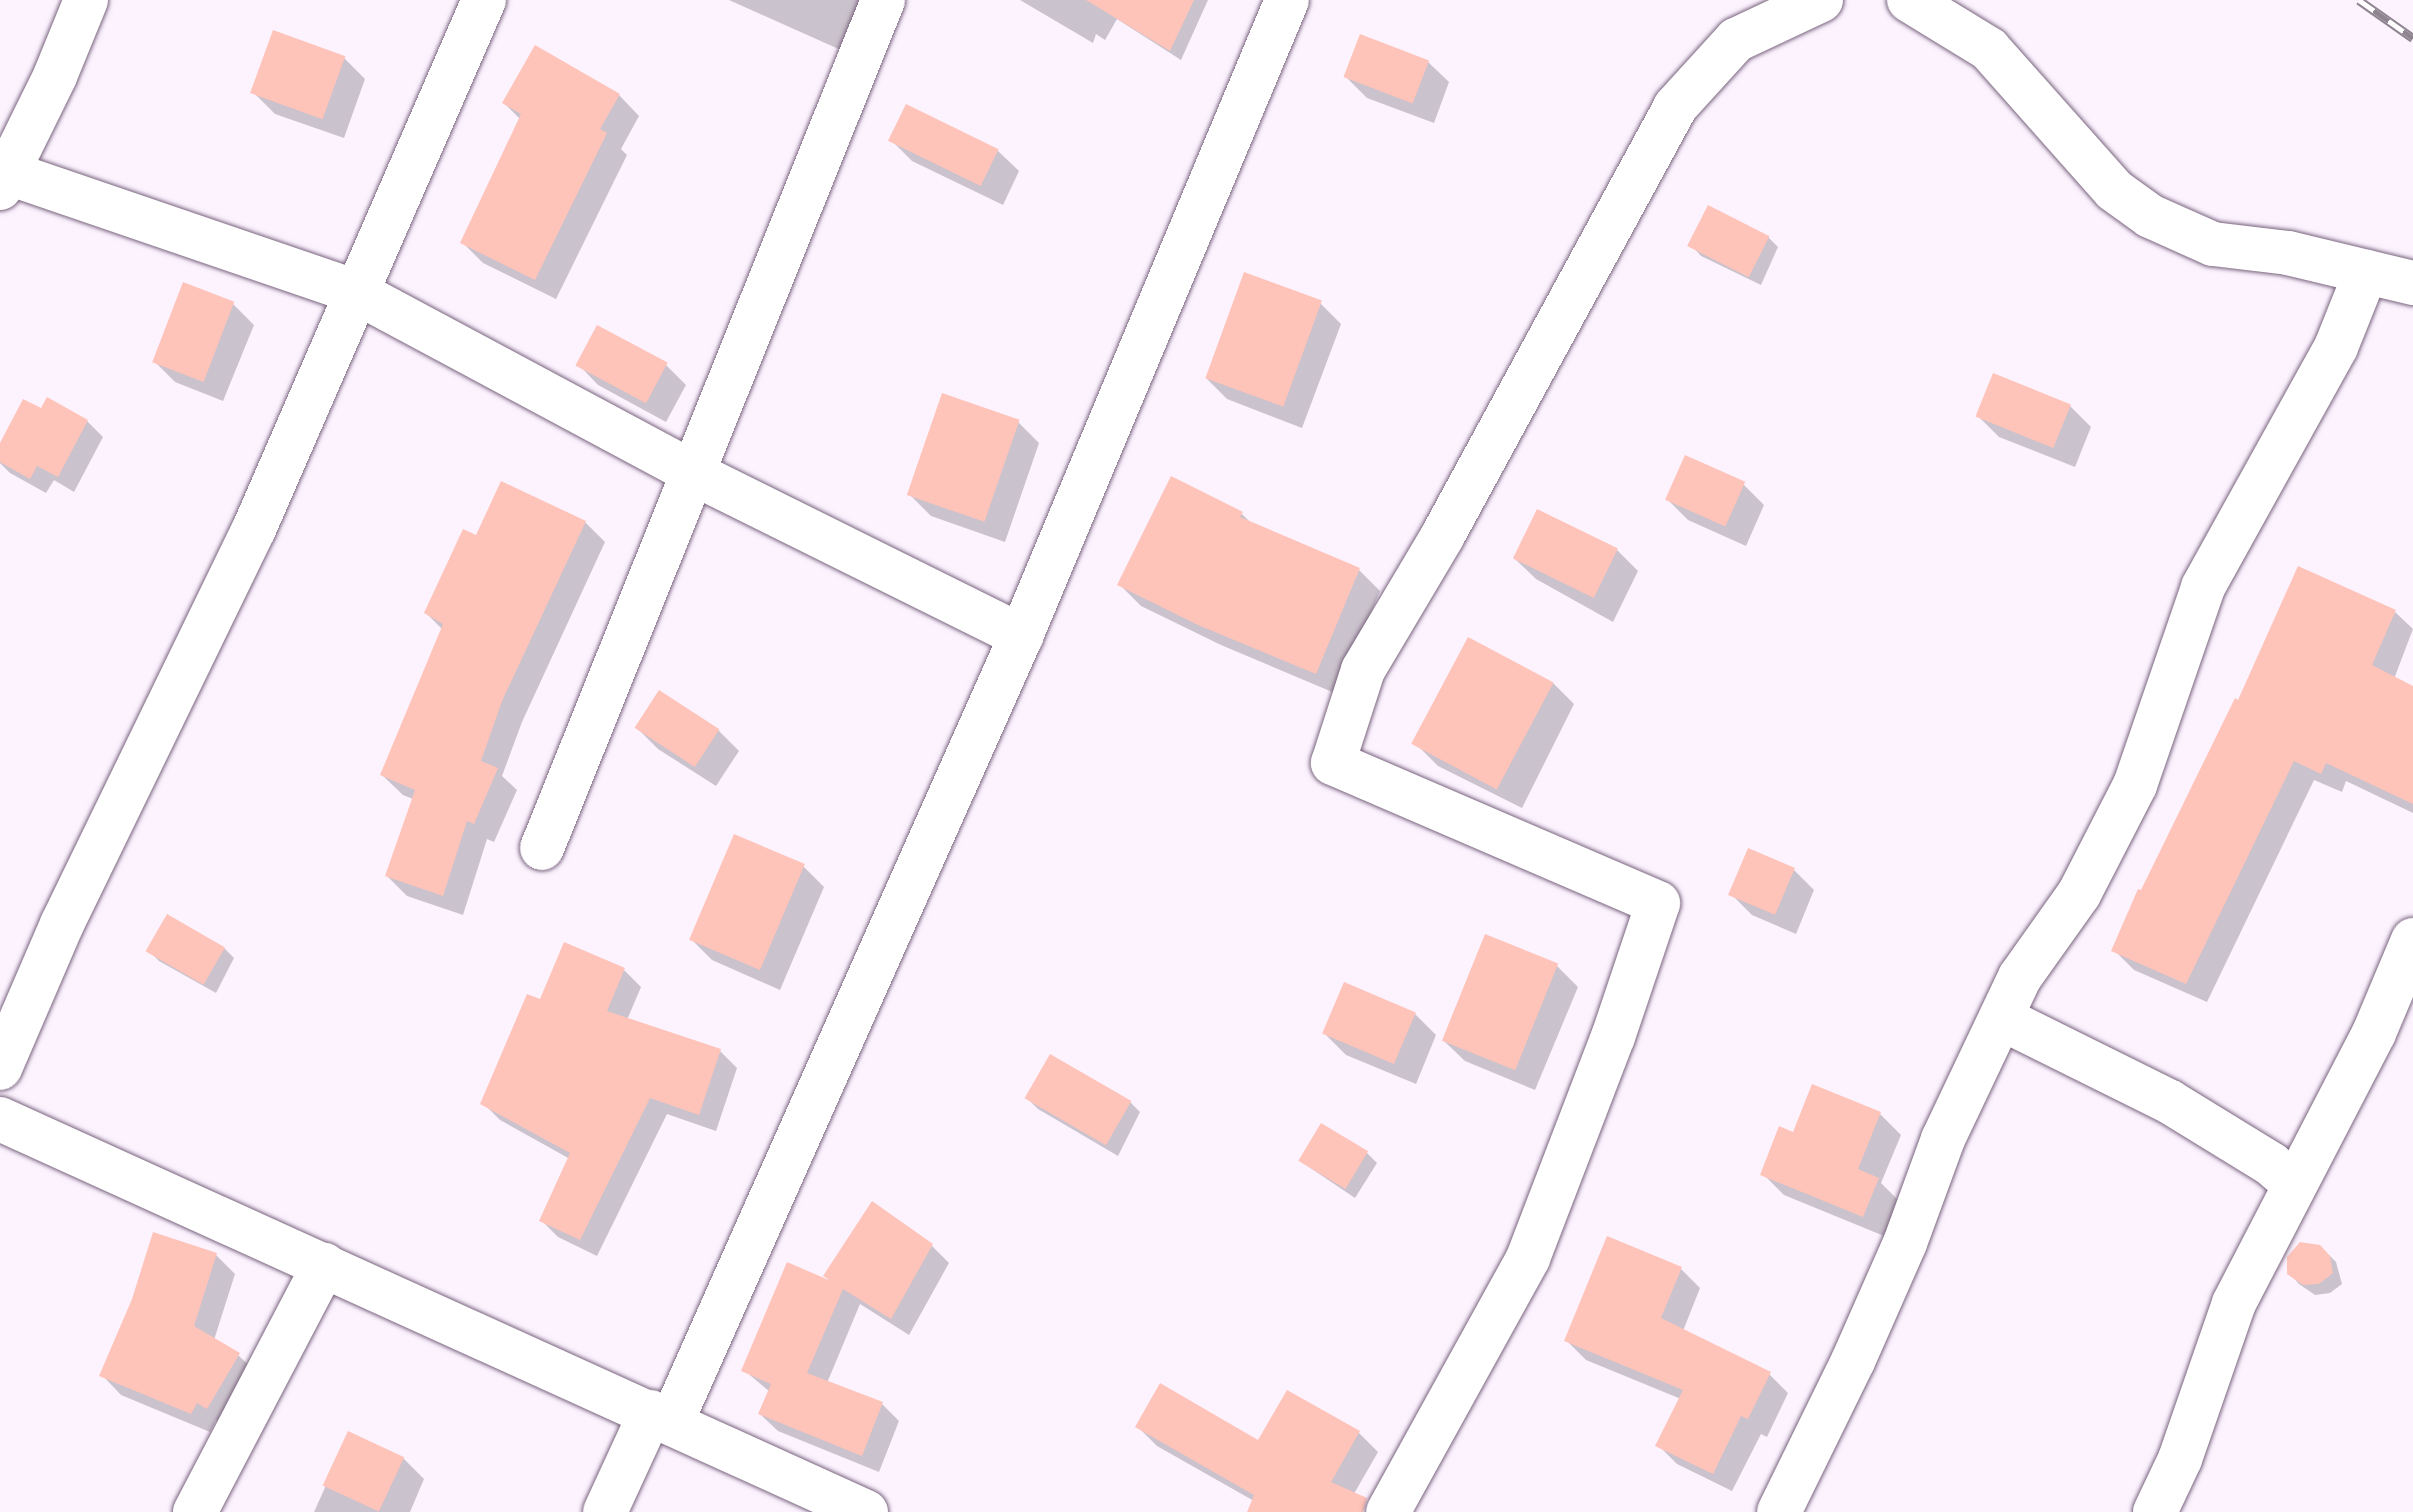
<!DOCTYPE html>
<style>
body{margin:0}
#map{position:relative;width:2413px;height:1512px;overflow:hidden;background:#fdf3ff;font-family:"Alegreya Sans",sans-serif}
div>[style]{position:absolute}
[style*='--x']{left:calc(var(--x)*1px);top:calc(var(--y)*1px);width:calc(var(--w)*1px);rotate:calc(var(--a)*1deg)}
.shadow>*{inset:0;background:#0003}
.building>*{inset:0;background:#fec3b9;transform-origin:0 0}
.roads{filter:drop-shadow(0 0 2px #79647e) drop-shadow(0 0 2px #79647e)}
.minor>*{height:44px;margin:-22px;padding:0 22px;transform-origin:22px;border-radius:22px;background:#fff}
.rail>*{height:9px;margin-top:-4.5px;transform-origin:0;background:repeating-linear-gradient(90deg,#fff 0 18px,#8e8590 0 36px);box-sizing:border-box;border-block:2px solid #8e8590}
span{translate:-50% -50%;white-space:nowrap;text-align:center;line-height:1.15;-webkit-text-stroke:6px #fff;paint-order:stroke}
</style>
<div id="map">
<div class="shadow">
<div style="clip-path:polygon(729px 0,886px 0,861px 59px)"></div>
<div style="clip-path:polygon(1020px 0,1208px 0,1181px 60px,1117px 19px,1105px 40px,1096px 34px,1093px 43px)"></div>
<div style="clip-path:polygon(344px 58px,365px 79px,344px 138px,275px 114px,254px 93px)"></div>
<div style="clip-path:polygon(1428px 62px,1449px 82px,1434px 123px,1367px 98px,1346px 77px)"></div>
<div style="clip-path:polygon(619px 95px,639px 116px,621px 149px,627px 155px,556px 299px,483px 263px,462px 242px,521px 120px,504px 103px)"></div>
<div style="clip-path:polygon(891px 140px,998px 151px,1019px 171px,1003px 205px,912px 161px)"></div>
<div style="clip-path:polygon(1768px 237px,1778px 247px,1761px 285px,1701px 256px,1691px 245px)"></div>
<div style="clip-path:polygon(1320px 303px,1341px 324px,1302px 428px,1227px 399px,1206px 378px)"></div>
<div style="clip-path:polygon(233px 304px,254px 325px,223px 401px,175px 382px,154px 361px)"></div>
<div style="clip-path:polygon(578px 364px,665px 364px,686px 385px,666px 422px,598px 385px)"></div>
<div style="clip-path:polygon(2070px 406px,2091px 427px,2075px 467px,1999px 437px,1978px 416px)"></div>
<div style="clip-path:polygon(42px 411px,87px 421px,103px 437px,74px 492px,54px 480px,46px 493px,10px 473px,0 463px,0 447px)"></div>
<div style="clip-path:polygon(1018px 422px,1039px 443px,1005px 542px,931px 516px,910px 495px)"></div>
<div style="clip-path:polygon(1743px 484px,1764px 505px,1746px 546px,1688px 520px,1667px 499px)"></div>
<div style="clip-path:polygon(1242px 514px,1252px 524px,1359px 570px,1380px 591px,1337px 694px,1221px 645px,1141px 606px,1120px 585px)"></div>
<div style="clip-path:polygon(585px 522px,605px 542px,522px 722px,502px 776px,517px 790px,494px 842px,487px 839px,463px 915px,407px 896px,387px 876px,413px 799px,403px 795px,382px 775px,443px 630px,426px 613px,477px 538px)"></div>
<div style="clip-path:polygon(1617px 550px,1638px 571px,1613px 622px,1536px 579px,1515px 559px)"></div>
<div style="clip-path:polygon(2395px 612px,2413px 629px,2394px 679px,2413px 688px,2413px 813px,2346px 781px,2342px 792px,2314px 780px,2207px 1002px,2134px 970px,2114px 950px,2142px 893px)"></div>
<div style="clip-path:polygon(1553px 683px,1574px 704px,1522px 808px,1438px 766px,1417px 745px)"></div>
<div style="clip-path:polygon(637px 728px,718px 730px,739px 751px,716px 786px,658px 749px)"></div>
<div style="clip-path:polygon(803px 866px,824px 887px,780px 990px,712px 960px,691px 939px)"></div>
<div style="clip-path:polygon(1794px 870px,1814px 890px,1796px 934px,1752px 915px,1731px 894px)"></div>
<div style="clip-path:polygon(224px 948px,234px 958px,216px 993px,159px 961px,149px 951px)"></div>
<div style="clip-path:polygon(1557px 966px,1578px 987px,1535px 1090px,1465px 1061px,1444px 1041px)"></div>
<div style="clip-path:polygon(624px 970px,641px 987px,627px 1020px,720px 1051px,737px 1068px,716px 1131px,667px 1114px,597px 1256px,558px 1237px,541px 1220px,570px 1159px,500px 1120px,483px 1103px,541px 1002px)"></div>
<div style="clip-path:polygon(1415px 1014px,1436px 1035px,1416px 1084px,1346px 1055px,1325px 1034px)"></div>
<div style="clip-path:polygon(1813px 1086px,1880px 1114px,1901px 1135px,1881px 1183px,1899px 1201px,1884px 1236px,1784px 1195px,1763px 1174px,1794px 1134px)"></div>
<div style="clip-path:polygon(1028px 1099px,1130px 1102px,1140px 1112px,1118px 1156px,1038px 1109px)"></div>
<div style="clip-path:polygon(1367px 1153px,1377px 1163px,1355px 1198px,1300px 1161px)"></div>
<div style="clip-path:polygon(872px 1204px,932px 1246px,949px 1263px,909px 1335px,860px 1304px,827px 1383px,882px 1404px,899px 1421px,879px 1472px,778px 1431px,760px 1414px,770px 1392px,744px 1370px,834px 1285px,825px 1276px)"></div>
<div style="clip-path:polygon(2301px 1244px,2313px 1244px,2325px 1251px,2336px 1262px,2342px 1284px,2330px 1293px,2315px 1295px,2299px 1284px,2289px 1273px)"></div>
<div style="clip-path:polygon(216px 1255px,235px 1274px,214px 1340px,238px 1355px,258px 1374px,227px 1427px,216px 1420px,210px 1432px,121px 1395px,102px 1375px)"></div>
<div style="clip-path:polygon(1681px 1269px,1700px 1288px,1683px 1331px,1769px 1374px,1788px 1393px,1767px 1437px,1761px 1434px,1732px 1491px,1677px 1464px,1658px 1445px,1681px 1399px,1586px 1360px,1567px 1341px)"></div>
<div style="clip-path:polygon(1138px 1427px,1259px 1443px,1358px 1432px,1378px 1452px,1351px 1499px,1357px 1512px,1249px 1512px,1254px 1501px,1157px 1446px)"></div>
<div style="clip-path:polygon(349px 1434px,403px 1458px,424px 1479px,410px 1512px,314px 1512px)"></div>
</div>
<div class="building">
<div style="clip-path:polygon(1086px 0,1194px 0,1170px 51px)"></div>
<div style="left:273px;top:30px;width:77px;height:67px;rotate:20deg"></div>
<div style="left:1360px;top:34px;width:74px;height:46px;rotate:21deg"></div>
<div style="clip-path:polygon(535px 45px,620px 94px,600px 129px,607px 133px,535px 280px,460px 243px,521px 114px,502px 103px)"></div>
<div style="left:906px;top:104px;width:103px;height:41px;rotate:26deg"></div>
<div style="left:1708px;top:205px;width:69px;height:46px;rotate:27deg"></div>
<div style="left:1244px;top:272px;width:83px;height:113px;rotate:20deg"></div>
<div style="left:183px;top:282px;width:55px;height:86px;rotate:21deg"></div>
<div style="left:597px;top:325px;width:80px;height:46px;rotate:28deg"></div>
<div style="left:1993px;top:373px;width:84px;height:47px;rotate:22deg"></div>
<div style="left:942px;top:393px;width:82px;height:108px;rotate:19deg"></div>
<div style="clip-path:polygon(47px 397px,88px 420px,58px 477px,37px 466px,30px 479px,0 462px,0 443px,23px 399px,41px 408px)"></div>
<div style="left:1685px;top:455px;width:66px;height:49px;rotate:24deg"></div>
<div style="clip-path:polygon(1171px 476px,1243px 512px,1240px 517px,1360px 568px,1316px 674px,1198px 625px,1117px 585px)"></div>
<div style="clip-path:polygon(501px 481px,586px 521px,502px 701px,481px 761px,498px 768px,474px 824px,467px 821px,443px 896px,385px 876px,415px 790px,380px 775px,443px 624px,424px 613px,463px 529px,476px 535px)"></div>
<div style="left:1537px;top:509px;width:90px;height:55px;rotate:26deg"></div>
<div style="clip-path:polygon(2298px 566px,2396px 610px,2372px 665px,2413px 686px,2413px 804px,2326px 763px,2321px 774px,2294px 761px,2186px 984px,2111px 951px,2138px 889px,2141px 890px,2235px 698px,2238px 700px)"></div>
<div style="left:1468px;top:637px;width:97px;height:121px;rotate:28deg"></div>
<div style="left:659px;top:690px;width:72px;height:45px;rotate:33deg"></div>
<div style="left:734px;top:834px;width:77px;height:115px;rotate:23deg"></div>
<div style="left:1748px;top:848px;width:51px;height:51px;rotate:23deg"></div>
<div style="left:167px;top:914px;width:67px;height:43px;rotate:30deg"></div>
<div style="left:1485px;top:934px;width:79px;height:115px;rotate:22deg"></div>
<div style="clip-path:polygon(564px 942px,625px 968px,607px 1011px,721px 1049px,699px 1115px,650px 1098px,580px 1240px,539px 1221px,570px 1153px,480px 1104px,527px 994px,540px 999px)"></div>
<div style="left:1344px;top:982px;width:78px;height:56px;rotate:23deg"></div>
<div style="left:1050px;top:1054px;width:94px;height:51px;rotate:30deg"></div>
<div style="clip-path:polygon(1812px 1084px,1881px 1112px,1858px 1169px,1879px 1178px,1863px 1217px,1760px 1175px,1779px 1126px,1793px 1132px)"></div>
<div style="left:1321px;top:1123px;width:55px;height:44px;rotate:31deg"></div>
<div style="clip-path:polygon(872px 1201px,933px 1244px,891px 1319px,843px 1289px,807px 1373px,883px 1402px,862px 1456px,758px 1414px,771px 1384px,741px 1371px,787px 1262px,831px 1281px,823px 1276px)"></div>
<div style="clip-path:polygon(153px 1232px,217px 1253px,194px 1326px,240px 1353px,207px 1409px,197px 1403px,191px 1414px,99px 1376px,132px 1299px)"></div>
<div style="clip-path:polygon(1607px 1236px,1682px 1267px,1661px 1318px,1771px 1372px,1748px 1419px,1741px 1416px,1713px 1474px,1655px 1446px,1683px 1390px,1564px 1341px)"></div>
<div style="clip-path:polygon(2300px 1242px,2320px 1245px,2330px 1256px,2333px 1273px,2319px 1284px,2303px 1285px,2287px 1274px,2287px 1257px)"></div>
<div style="clip-path:polygon(1160px 1383px,1258px 1440px,1287px 1390px,1360px 1431px,1331px 1482px,1367px 1498px,1363px 1512px,1247px 1512px,1254px 1495px,1135px 1427px)"></div>
<div style="left:348px;top:1431px;width:62px;height:60px;rotate:25deg"></div>
</div>
<div class="roads">
<div class="minor">
<div style="--x:1909;--y:0;--w:94;--a:31.5"></div>
<div style="--x:1989;--y:49;--w:188;--a:48.4"></div>
<div style="--x:2114;--y:190;--w:44;--a:35.8"></div>
<div style="--x:2150;--y:216;--w:69;--a:24"></div>
<div style="--x:2213;--y:244;--w:76;--a:6.8"></div>
<div style="--x:2288;--y:253;--w:129;--a:13.5"></div>
<div style="--x:0;--y:170;--w:376;--a:18.9"></div>
<div style="--x:356;--y:292;--w:380;--a:28.2"></div>
<div style="--x:691;--y:472;--w:369;--a:26.4"></div>
<div style="--x:0;--y:188;--w:125;--a:-63.8"></div>
<div style="--x:55;--y:76;--w:82;--a:-67.8"></div>
<div style="--x:542;--y:848;--w:914;--a:-68.09"></div>
<div style="--x:2003;--y:1019;--w:186;--a:26.4"></div>
<div style="--x:2170;--y:1102;--w:119;--a:31.5"></div>
<div style="--x:2271;--y:1164;--w:30;--a:41"></div>
<div style="--x:0;--y:1068;--w:157;--a:-66.7"></div>
<div style="--x:62;--y:924;--w:439;--a:-64.1"></div>
<div style="--x:254;--y:529;--w:577;--a:-66.5"></div>
<div style="--x:0;--y:1119;--w:951;--a:24.41"></div>
<div style="--x:672;--y:1421;--w:859;--a:-66.03"></div>
<div style="--x:1021;--y:636;--w:689;--a:-67.3"></div>
<div style="--x:195;--y:1512;--w:279;--a:-62.4"></div>
<div style="--x:605;--y:1512;--w:110;--a:-65.3"></div>
<div style="--x:1388;--y:1512;--w:290;--a:-61.1"></div>
<div style="--x:1528;--y:1258;--w:237;--a:-69"></div>
<div style="--x:1613;--y:1037;--w:141;--a:-71.4"></div>
<div style="--x:1658;--y:903;--w:354;--a:-156.7"></div>
<div style="--x:1333;--y:763;--w:98;--a:-72.1"></div>
<div style="--x:1363;--y:670;--w:157;--a:-59.3"></div>
<div style="--x:1443;--y:535;--w:487;--a:-61.5"></div>
<div style="--x:1675;--y:107;--w:91;--a:-47.7"></div>
<div style="--x:1736;--y:40;--w:94;--a:-25.2"></div>
<div style="--x:1779;--y:1512;--w:168;--a:-63.9"></div>
<div style="--x:1853;--y:1361;--w:129;--a:-66.2"></div>
<div style="--x:1905;--y:1243;--w:111;--a:-69.9"></div>
<div style="--x:1943;--y:1139;--w:179;--a:-64.6"></div>
<div style="--x:2020;--y:977;--w:102;--a:-54.6"></div>
<div style="--x:2079;--y:894;--w:123;--a:-62.8"></div>
<div style="--x:2135;--y:785;--w:209;--a:-71"></div>
<div style="--x:2203;--y:587;--w:274;--a:-61"></div>
<div style="--x:2336;--y:347;--w:81;--a:-68.2"></div>
<div style="--x:2155;--y:1512;--w:59;--a:-64.7"></div>
<div style="--x:2180;--y:1459;--w:165;--a:-70.9"></div>
<div style="--x:2234;--y:1303;--w:304;--a:-62.6"></div>
<div style="--x:2374;--y:1033;--w:101;--a:-67.2"></div>
</div>
</div>
<div class="rail">
<div style="--x:2359;--y:0;--w:66;--a:35.1"></div>
</div>
</div>
